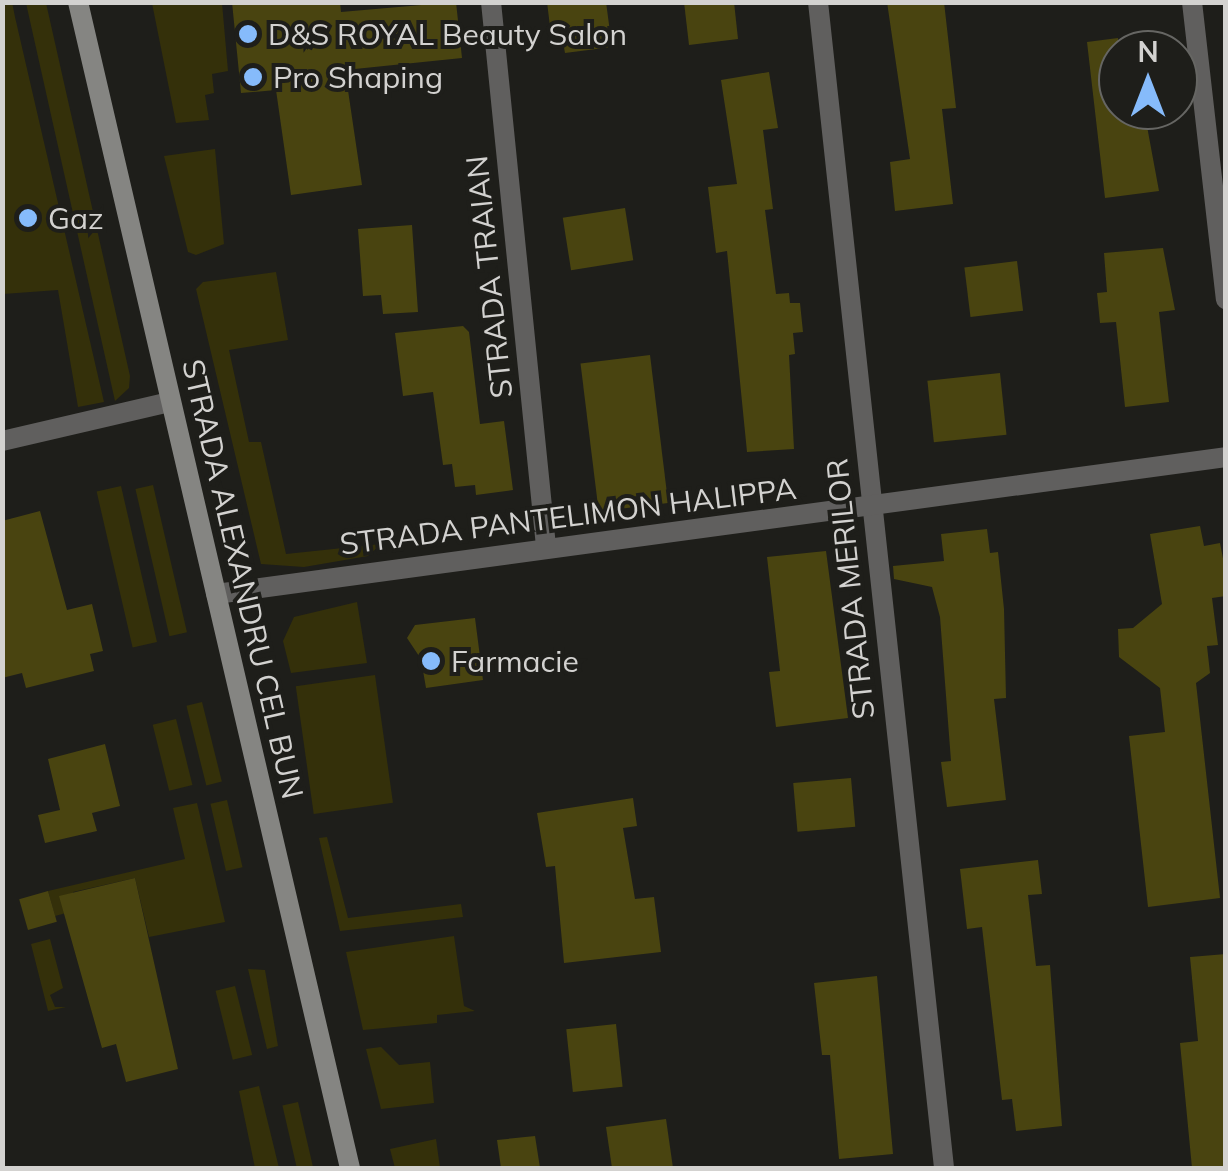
<!DOCTYPE html>
<style>
body{margin:0}
#map{position:relative;width:1228px;height:1171px;overflow:hidden;background:#1e1e1a;font-family:Mulish,sans-serif}
div>[style]{position:absolute}
[style*='--x']{left:calc(var(--x)*1px);top:calc(var(--y)*1px);width:calc(var(--w)*1px);rotate:calc(var(--a)*1deg)}
.green>*{inset:0;background:#34300a;transform-origin:0 0}
.building>*{inset:0;background:#494410;transform-origin:0 0}
.minor>*{height:20px;margin:-10px;padding:0 10px;transform-origin:10px;border-radius:10px;background:#605f5e}
.secondary>*{height:20px;margin:-10px;padding:0 10px;transform-origin:10px;border-radius:10px;background:#858582}
.dots>*{width:28px;height:28px;translate:-50% -50%;box-sizing:border-box;border:5px solid #1e1e1a;border-radius:50%}
span{translate:-50% -50%;white-space:nowrap;text-align:center;line-height:1.15;-webkit-text-stroke:8px #1e1e1a;paint-order:stroke}
.poi-label{font-size:30px;color:#d3d2d0}
.left{translate:0 -50%;text-align:left}
.street-label{font-size:30px;color:#d3d2d0}
.frame{position:absolute;inset:0;border:5px solid #d3d2d0;pointer-events:none}
.north{position:absolute;left:1098px;top:30px;width:100px;height:100px;box-sizing:border-box;background:#1e1e1a;border:2px solid #666663;border-radius:50%;rotate:0deg;font-size:28px;font-weight:700;line-height:40px;text-align:center;color:#d3d2d0}
.north::after{content:'';display:block;margin:auto;width:35px;height:45px;background:#86bbfb;clip-path:polygon(50% 0,100% 100%,50% 72%,0 100%)}
</style>
<div id="map">
<div class="green">
<div style="clip-path:polygon(12px 2px,15px 17px,104px 402px,78px 407px,58px 290px,3px 294px,2px 3px)"></div>
<div style="clip-path:polygon(26px 3px,46px 3px,130px 376px,129px 388px,115px 401px)"></div>
<div style="clip-path:polygon(152px 3px,222px 3px,228px 71px,212px 74px,214px 93px,205px 95px,209px 120px,176px 123px)"></div>
<div style="clip-path:polygon(215px 149px,224px 244px,196px 255px,188px 252px,164px 156px)"></div>
<div style="clip-path:polygon(276px 272px,288px 340px,229px 350px,249px 442px,261px 442px,286px 554px,381px 544px,368px 556px,304px 567px,261px 564px,196px 289px,203px 282px)"></div>
<div style="left:153px;top:485px;width:151px;height:18px;rotate:77deg"></div>
<div style="left:121px;top:486px;width:160px;height:25px;rotate:77deg"></div>
<div style="clip-path:polygon(357px 602px,367px 663px,291px 673px,283px 641px,294px 617px)"></div>
<div style="left:375px;top:675px;width:129px;height:80px;rotate:82deg"></div>
<div style="left:202px;top:702px;width:82px;height:16px;rotate:76deg"></div>
<div style="left:176px;top:719px;width:68px;height:24px;rotate:76deg"></div>
<div style="left:227px;top:800px;width:69px;height:17px;rotate:77deg"></div>
<div style="clip-path:polygon(197px 803px,225px 922px,149px 937px,135px 878px,73px 892px,77px 910px,55px 916px,48px 891px,185px 859px,173px 808px)"></div>
<div style="clip-path:polygon(327px 837px,348px 918px,461px 904px,463px 917px,340px 931px,319px 838px)"></div>
<div style="clip-path:polygon(454px 936px,464px 1006px,475px 1011px,437px 1015px,437px 1023px,363px 1030px,346px 952px)"></div>
<div style="clip-path:polygon(50px 939px,63px 988px,50px 995px,55px 1007px,66px 1007px,48px 1011px,31px 944px)"></div>
<div style="clip-path:polygon(248px 969px,265px 970px,278px 1046px,267px 1049px)"></div>
<div style="left:235px;top:986px;width:71px;height:20px;rotate:76deg"></div>
<div style="clip-path:polygon(381px 1047px,399px 1065px,430px 1062px,434px 1103px,381px 1109px,366px 1049px)"></div>
<div style="clip-path:polygon(259px 1086px,279px 1168px,255px 1168px,239px 1091px)"></div>
<div style="left:298px;top:1102px;width:68px;height:16px;rotate:77deg"></div>
<div style="clip-path:polygon(436px 1139px,440px 1168px,395px 1168px,390px 1149px)"></div>
</div>
<div class="building">
<div style="clip-path:polygon(232px 2px,340px 2px,341px 12px,456px 2px,462px 58px,345px 70px,362px 185px,291px 195px,276px 90px,241px 93px)"></div>
<div style="clip-path:polygon(547px 2px,606px 2px,612px 47px,565px 53px,563px 42px,552px 43px)"></div>
<div style="clip-path:polygon(684px 2px,734px 2px,738px 39px,689px 45px)"></div>
<div style="clip-path:polygon(887px 2px,944px 2px,956px 108px,942px 109px,953px 204px,895px 211px,890px 162px,910px 159px)"></div>
<div style="clip-path:polygon(1118px 38px,1118px 110px,1144px 110px,1159px 191px,1105px 198px,1087px 42px)"></div>
<div style="clip-path:polygon(769px 72px,778px 128px,763px 130px,773px 209px,765px 210px,776px 294px,789px 293px,790px 303px,800px 303px,803px 332px,793px 333px,795px 354px,789px 355px,794px 449px,747px 452px,727px 251px,716px 253px,708px 187px,737px 184px,721px 80px)"></div>
<div style="left:625px;top:208px;width:53px;height:63px;rotate:81deg"></div>
<div style="clip-path:polygon(412px 225px,418px 312px,383px 314px,381px 295px,363px 296px,358px 229px)"></div>
<div style="clip-path:polygon(1163px 248px,1175px 310px,1159px 312px,1169px 402px,1125px 407px,1116px 322px,1100px 323px,1097px 293px,1107px 292px,1104px 253px)"></div>
<div style="left:1017px;top:261px;width:50px;height:53px;rotate:83deg"></div>
<div style="clip-path:polygon(463px 326px,469px 332px,480px 424px,504px 421px,513px 490px,476px 495px,475px 485px,455px 487px,452px 464px,443px 465px,433px 392px,403px 396px,395px 333px)"></div>
<div style="left:650px;top:355px;width:149px;height:70px;rotate:83deg"></div>
<div style="left:1000px;top:373px;width:62px;height:73px;rotate:84deg"></div>
<div style="clip-path:polygon(40px 511px,67px 610px,92px 604px,103px 651px,90px 654px,94px 671px,26px 688px,22px 673px,2px 678px,2px 521px)"></div>
<div style="clip-path:polygon(1200px 526px,1204px 546px,1220px 543px,1226px 574px,1226px 596px,1212px 598px,1218px 645px,1207px 646px,1210px 673px,1196px 683px,1220px 898px,1148px 907px,1129px 736px,1165px 732px,1160px 688px,1119px 657px,1118px 629px,1133px 628px,1162px 604px,1150px 534px)"></div>
<div style="clip-path:polygon(987px 529px,990px 553px,998px 552px,1004px 609px,1006px 698px,994px 699px,1006px 800px,947px 807px,941px 762px,951px 761px,940px 617px,932px 587px,894px 579px,893px 566px,944px 561px,941px 534px)"></div>
<div style="clip-path:polygon(826px 551px,848px 718px,776px 727px,769px 672px,780px 671px,767px 557px)"></div>
<div style="clip-path:polygon(475px 618px,483px 680px,426px 688px,421px 659px,407px 638px,415px 625px)"></div>
<div style="clip-path:polygon(105px 744px,120px 806px,92px 813px,97px 831px,45px 843px,38px 815px,60px 810px,48px 759px)"></div>
<div style="left:851px;top:778px;width:49px;height:58px;rotate:85deg"></div>
<div style="clip-path:polygon(633px 798px,637px 826px,623px 828px,635px 899px,654px 897px,661px 952px,564px 963px,555px 866px,546px 867px,537px 813px)"></div>
<div style="clip-path:polygon(1038px 860px,1042px 894px,1028px 895px,1036px 966px,1050px 965px,1062px 1126px,1016px 1131px,1012px 1099px,1002px 1100px,982px 927px,967px 929px,960px 869px)"></div>
<div style="clip-path:polygon(135px 878px,178px 1069px,126px 1082px,116px 1044px,102px 1048px,59px 896px)"></div>
<div style="left:48px;top:891px;width:32px;height:30px;rotate:74deg"></div>
<div style="clip-path:polygon(1226px 954px,1226px 1168px,1192px 1168px,1180px 1043px,1198px 1041px,1190px 957px)"></div>
<div style="clip-path:polygon(877px 976px,893px 1154px,839px 1159px,830px 1055px,822px 1055px,814px 983px)"></div>
<div style="left:616px;top:1024px;width:63px;height:50px;rotate:84deg"></div>
<div style="clip-path:polygon(666px 1119px,673px 1168px,612px 1168px,606px 1127px)"></div>
<div style="clip-path:polygon(535px 1136px,540px 1168px,501px 1168px,497px 1140px)"></div>
</div>
<div class="minor">
<div style="--x:491;--y:2;--w:547;--a:84.23"></div>
<div style="--x:818;--y:2;--w:1173;--a:83.83"></div>
<div style="--x:1192;--y:2;--w:299;--a:83.5"></div>
<div style="--x:2;--y:441;--w:171;--a:-13.1"></div>
<div style="--x:216;--y:594;--w:1019;--a:-7.72"></div>
</div>
<div class="secondary">
<div style="--x:78;--y:2;--w:1197;--a:76.87"></div>
</div>
<div class="dots">
<div style="left:248px;top:34px;background:#86bbfb"></div>
<div style="left:253px;top:77px;background:#86bbfb"></div>
<div style="left:28px;top:218px;background:#86bbfb"></div>
<div style="left:431px;top:661px;background:#86bbfb"></div>
</div>
<div class="poi-label">
<span class="left" style="left:268px;top:34px">D&amp;S ROYAL Beauty Salon</span>
<span class="left" style="left:273px;top:77px">Pro Shaping</span>
<span class="left" style="left:48px;top:218px">Gaz</span>
<span class="left" style="left:451px;top:661px">Farmacie</span>
</div>
<div class="street-label">
<span style="left:489px;top:277px;rotate:-96deg">STRADA TRAIAN</span>
<span style="left:568px;top:516px;rotate:-7deg">STRADA PANTELIMON HALIPPA</span>
<span style="left:243px;top:579px;rotate:77deg">STRADA ALEXANDRU CEL BUN</span>
<span style="left:850px;top:589px;rotate:-96deg">STRADA MERILOR</span>
</div>
<div class="frame"></div>
<div class="north">N</div>
</div>
